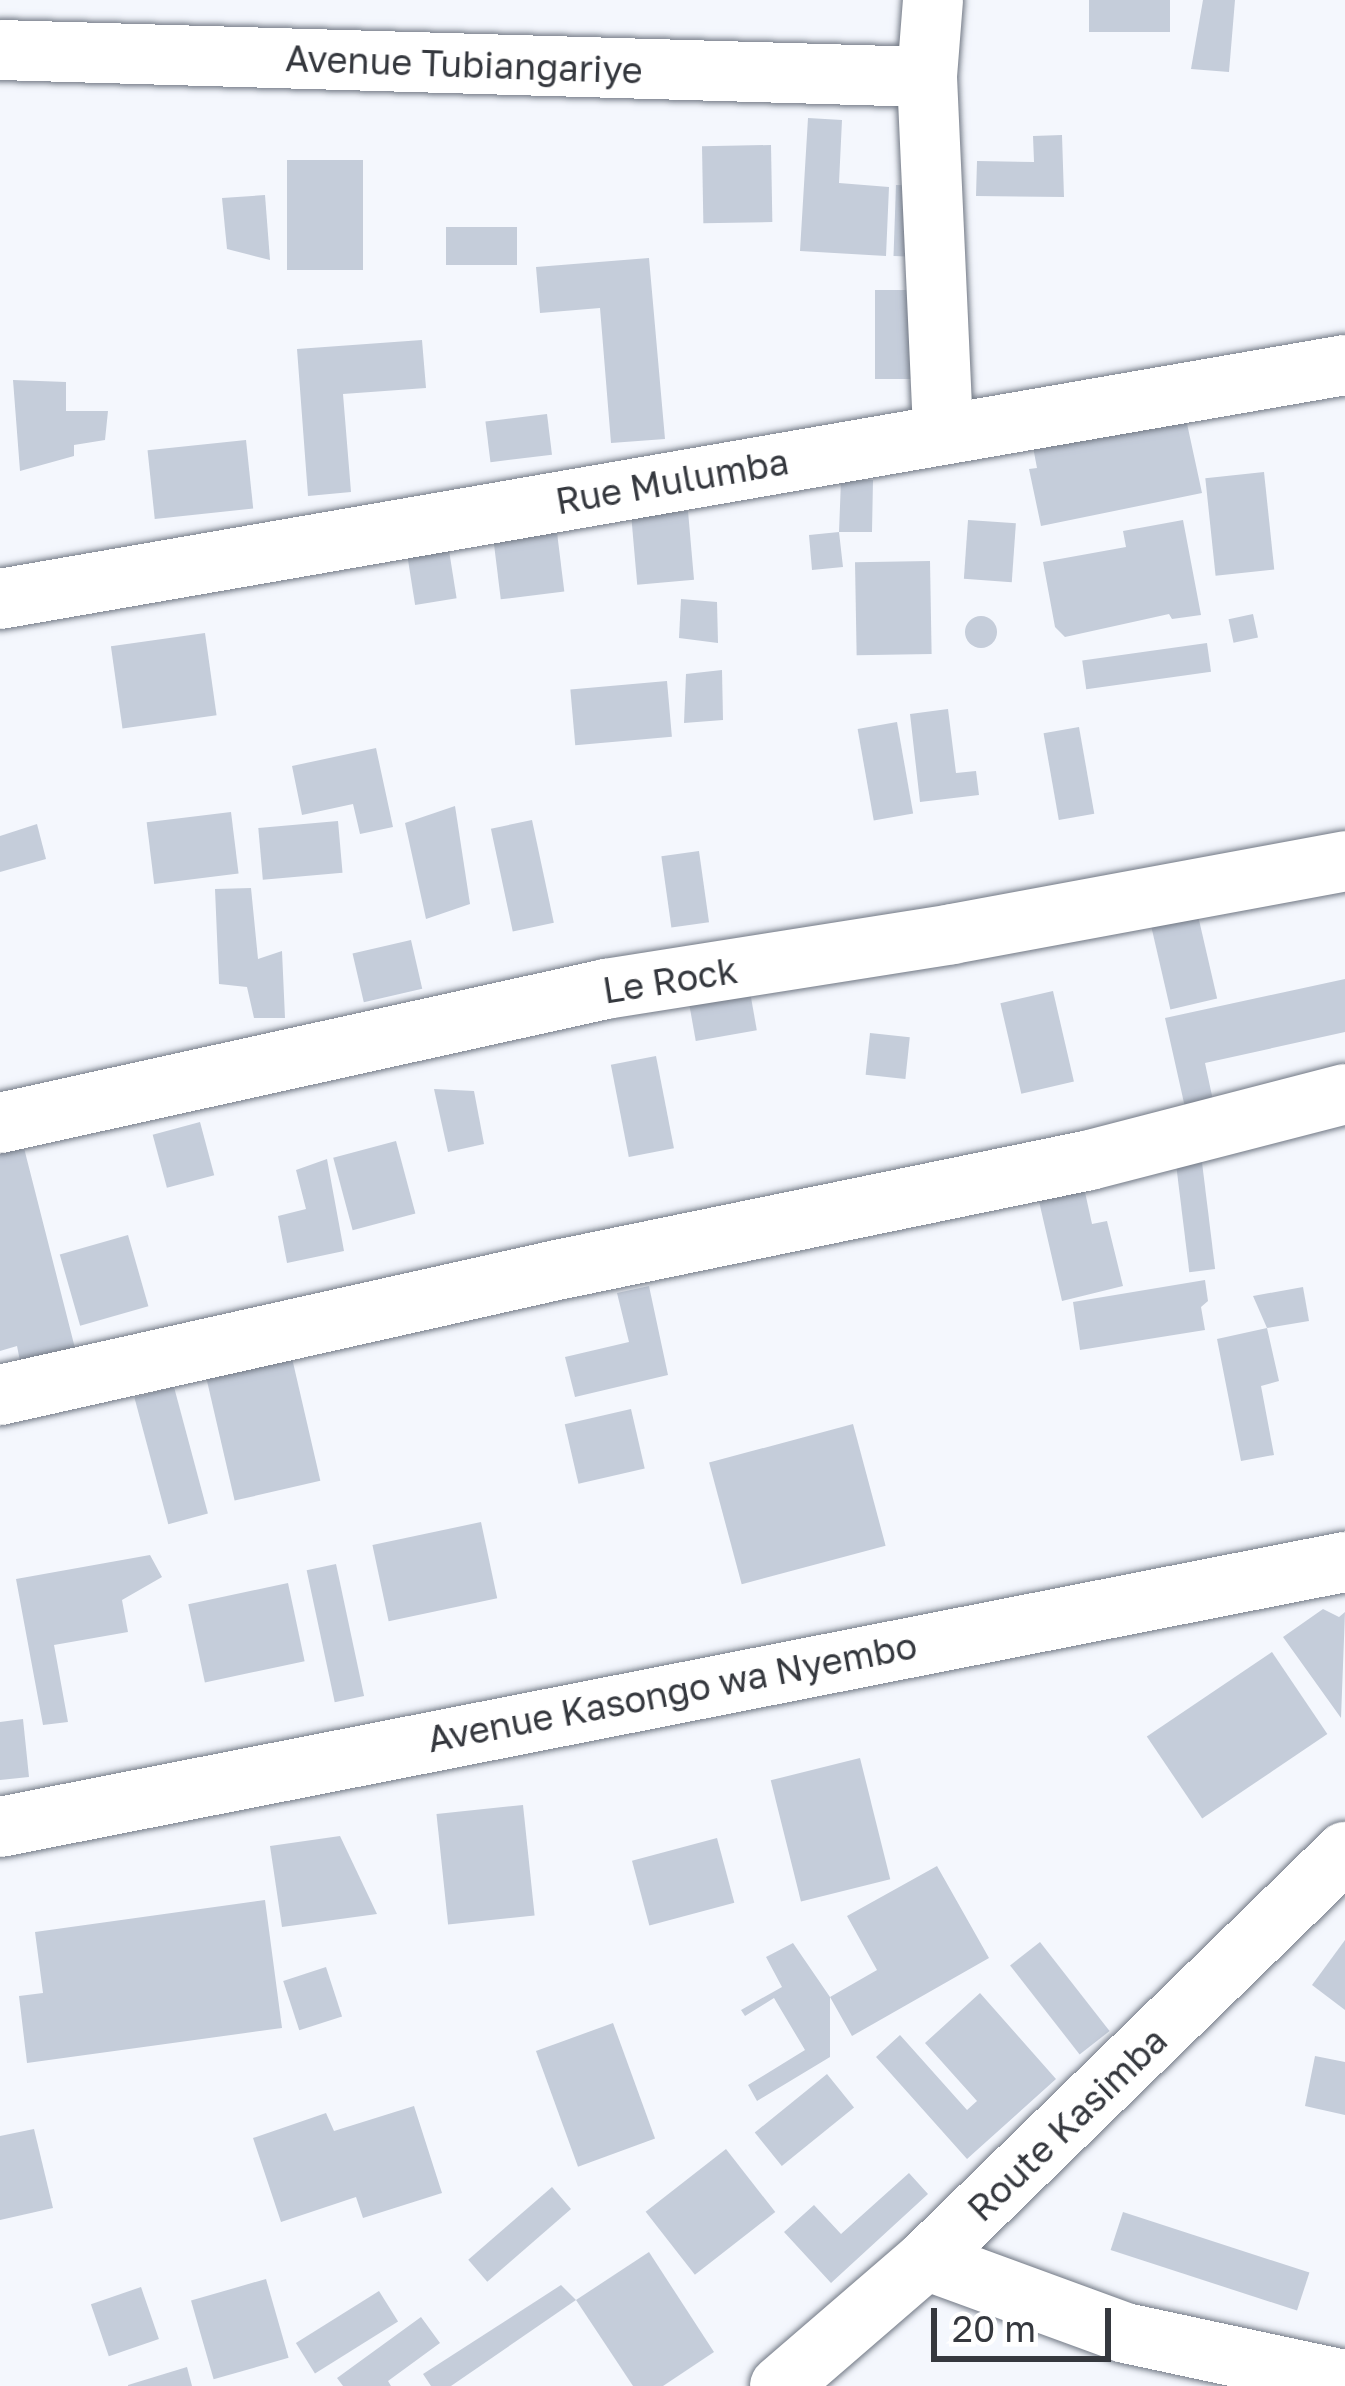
<!DOCTYPE html>
<style>
body{margin:0}
#map{position:relative;width:1345px;height:2386px;overflow:hidden;background:#f4f7fd;font-family:"Golos Text",sans-serif}
div>[style]{position:absolute}
[style*='--x']{left:calc(var(--x)*1px);top:calc(var(--y)*1px);width:calc(var(--w)*1px);rotate:calc(var(--a)*1deg)}
.building>*{inset:0;background:#c5cdda;transform-origin:0 0}
.round{border-radius:50%}
.roads{filter:drop-shadow(0 0 3px #717884) drop-shadow(0 0 3px #717884)}
.minor>*{height:60px;margin:-30px;padding:0 30px;transform-origin:30px;border-radius:30px;background:#fff}
span{translate:-50% -50%;white-space:nowrap;text-align:center;line-height:1.15;-webkit-text-stroke:10px #fff;paint-order:stroke}
.street-label{font-size:36px;color:#35383e}
.scale{position:absolute;left:931px;top:2308px;width:180px;height:54px;box-sizing:border-box;border:6px solid #35383e;border-top:0;padding-left:15px;font-size:36px;line-height:42px;white-space:nowrap;color:#35383e;-webkit-text-stroke:9px #fff;paint-order:stroke}
</style>
<div id="map">
<div class="building">
<div style="left:1089px;top:0;width:81px;height:32px"></div>
<div style="clip-path:polygon(1203px 0,1235px 0,1229px 72px,1191px 69px)"></div>
<div style="clip-path:polygon(808px 118px,842px 120px,839px 183px,889px 187px,886px 256px,800px 251px)"></div>
<div style="clip-path:polygon(1062px 135px,1064px 197px,976px 196px,977px 161px,1034px 162px,1033px 136px)"></div>
<div style="left:771px;top:145px;width:77px;height:69px;rotate:89deg"></div>
<div style="left:363px;top:160px;width:110px;height:76px;rotate:90deg"></div>
<div style="left:896px;top:185px;width:27px;height:71px;rotate:2deg"></div>
<div style="clip-path:polygon(265px 195px,270px 260px,227px 249px,222px 198px)"></div>
<div style="left:446px;top:227px;width:71px;height:38px"></div>
<div style="clip-path:polygon(649px 258px,665px 439px,611px 443px,600px 308px,540px 313px,536px 267px)"></div>
<div style="left:875px;top:290px;width:49px;height:89px"></div>
<div style="clip-path:polygon(422px 340px,426px 388px,343px 394px,351px 492px,308px 496px,297px 349px)"></div>
<div style="clip-path:polygon(13px 380px,66px 382px,66px 411px,108px 411px,105px 440px,74px 445px,74px 456px,20px 471px)"></div>
<div style="clip-path:polygon(1183px 405px,1202px 493px,1041px 526px,1029px 469px,1037px 468px,1033px 447px)"></div>
<div style="left:547px;top:414px;width:41px;height:62px;rotate:83deg"></div>
<div style="left:246px;top:440px;width:69px;height:99px;rotate:84deg"></div>
<div style="left:1264px;top:472px;width:98px;height:59px;rotate:84deg"></div>
<div style="clip-path:polygon(841px 480px,873px 480px,872px 532px,839px 532px,843px 567px,812px 570px,809px 535px,839px 532px)"></div>
<div style="left:688px;top:511px;width:69px;height:57px;rotate:85deg"></div>
<div style="left:968px;top:520px;width:48px;height:59px;rotate:4deg"></div>
<div style="clip-path:polygon(1183px 520px,1201px 615px,1172px 619px,1169px 614px,1065px 637px,1055px 627px,1043px 562px,1126px 547px,1123px 531px)"></div>
<div style="left:556px;top:524px;width:68px;height:64px;rotate:83deg"></div>
<div style="left:448px;top:544px;width:55px;height:42px;rotate:81deg"></div>
<div style="left:930px;top:561px;width:93px;height:75px;rotate:89deg"></div>
<div style="clip-path:polygon(681px 599px,717px 602px,718px 643px,679px 638px)"></div>
<div style="left:1253px;top:614px;width:24px;height:25px;rotate:78deg"></div>
<div class="round" style="left:965px;top:616px;width:32px;height:32px"></div>
<div style="left:205px;top:633px;width:83px;height:95px;rotate:82deg"></div>
<div style="left:1207px;top:643px;width:29px;height:126px;rotate:82deg"></div>
<div style="clip-path:polygon(722px 670px,723px 720px,684px 723px,686px 674px)"></div>
<div style="left:667px;top:681px;width:56px;height:97px;rotate:85deg"></div>
<div style="clip-path:polygon(948px 709px,956px 773px,976px 771px,979px 795px,920px 802px,910px 714px)"></div>
<div style="left:897px;top:722px;width:93px;height:40px;rotate:80deg"></div>
<div style="left:1079px;top:727px;width:88px;height:36px;rotate:80deg"></div>
<div style="clip-path:polygon(376px 748px,393px 827px,360px 834px,353px 804px,302px 815px,292px 766px)"></div>
<div style="clip-path:polygon(455px 806px,470px 904px,426px 919px,405px 823px)"></div>
<div style="left:231px;top:812px;width:62px;height:85px;rotate:83deg"></div>
<div style="left:532px;top:820px;width:105px;height:42px;rotate:78deg"></div>
<div style="left:338px;top:821px;width:52px;height:80px;rotate:85deg"></div>
<div style="clip-path:polygon(37px 824px,46px 859px,0 872px,0 836px)"></div>
<div style="left:699px;top:851px;width:72px;height:38px;rotate:82deg"></div>
<div style="clip-path:polygon(251px 888px,258px 959px,282px 951px,285px 1018px,254px 1018px,247px 987px,219px 984px,215px 889px)"></div>
<div style="left:1196px;top:907px;width:94px;height:48px;rotate:77deg"></div>
<div style="left:411px;top:940px;width:50px;height:60px;rotate:77deg"></div>
<div style="clip-path:polygon(1345px 979px,1345px 1032px,1205px 1063px,1214px 1105px,1186px 1112px,1165px 1018px)"></div>
<div style="left:749px;top:986px;width:45px;height:62px;rotate:80deg"></div>
<div style="left:1053px;top:991px;width:93px;height:54px;rotate:77deg"></div>
<div style="left:870px;top:1033px;width:40px;height:42px;rotate:6deg"></div>
<div style="left:656px;top:1056px;width:94px;height:46px;rotate:79deg"></div>
<div style="clip-path:polygon(434px 1089px,474px 1091px,484px 1144px,448px 1152px)"></div>
<div style="left:200px;top:1122px;width:55px;height:49px;rotate:75deg"></div>
<div style="left:396px;top:1141px;width:75px;height:65px;rotate:75deg"></div>
<div style="left:1200px;top:1146px;width:124px;height:26px;rotate:83deg"></div>
<div style="clip-path:polygon(24px 1148px,76px 1352px,22px 1371px,17px 1346px,0 1351px,0 1153px)"></div>
<div style="clip-path:polygon(327px 1159px,344px 1251px,287px 1263px,278px 1216px,306px 1209px,296px 1170px)"></div>
<div style="clip-path:polygon(1081px 1174px,1092px 1224px,1107px 1221px,1123px 1286px,1062px 1301px,1035px 1184px)"></div>
<div style="left:128px;top:1235px;width:74px;height:71px;rotate:74deg"></div>
<div style="clip-path:polygon(1205px 1280px,1208px 1301px,1201px 1307px,1205px 1330px,1080px 1350px,1073px 1302px)"></div>
<div style="clip-path:polygon(649px 1286px,668px 1375px,575px 1397px,565px 1357px,629px 1342px,617px 1293px)"></div>
<div style="clip-path:polygon(1303px 1287px,1309px 1321px,1267px 1328px,1253px 1296px)"></div>
<div style="clip-path:polygon(1267px 1328px,1279px 1381px,1261px 1386px,1274px 1455px,1241px 1461px,1217px 1339px)"></div>
<div style="left:292px;top:1358px;width:126px;height:88px;rotate:77deg"></div>
<div style="left:174px;top:1387px;width:131px;height:41px;rotate:75deg"></div>
<div style="left:631px;top:1409px;width:61px;height:68px;rotate:77deg"></div>
<div style="left:853px;top:1424px;width:126px;height:149px;rotate:75deg"></div>
<div style="left:481px;top:1522px;width:78px;height:111px;rotate:78deg"></div>
<div style="clip-path:polygon(150px 1555px,162px 1577px,122px 1600px,128px 1632px,54px 1645px,68px 1722px,43px 1725px,16px 1579px)"></div>
<div style="left:336px;top:1564px;width:135px;height:30px;rotate:78deg"></div>
<div style="left:288px;top:1583px;width:80px;height:102px;rotate:78deg"></div>
<div style="clip-path:polygon(1323px 1609px,1339px 1617px,1345px 1612px,1341px 1718px,1283px 1637px)"></div>
<div style="left:1272px;top:1652px;width:99px;height:151px;rotate:56deg"></div>
<div style="clip-path:polygon(23px 1719px,29px 1777px,0 1780px,0 1722px)"></div>
<div style="left:860px;top:1758px;width:125px;height:92px;rotate:76deg"></div>
<div style="left:523px;top:1805px;width:111px;height:87px;rotate:84deg"></div>
<div style="clip-path:polygon(340px 1836px,377px 1914px,282px 1927px,270px 1846px)"></div>
<div style="left:717px;top:1838px;width:67px;height:88px;rotate:75deg"></div>
<div style="clip-path:polygon(937px 1866px,989px 1958px,852px 2036px,830px 1997px,877px 1970px,847px 1916px)"></div>
<div style="clip-path:polygon(265px 1900px,282px 2028px,27px 2063px,19px 1996px,43px 1993px,35px 1932px)"></div>
<div style="clip-path:polygon(1345px 1940px,1345px 2010px,1312px 1985px)"></div>
<div style="left:1040px;top:1942px;width:113px;height:38px;rotate:52deg"></div>
<div style="clip-path:polygon(793px 1943px,830px 1997px,830px 2057px,757px 2101px,748px 2085px,805px 2050px,774px 1998px,745px 2016px,741px 2010px,782px 1987px,766px 1957px)"></div>
<div style="left:326px;top:1967px;width:52px;height:45px;rotate:72deg"></div>
<div style="clip-path:polygon(980px 1993px,1056px 2079px,967px 2159px,876px 2057px,900px 2035px,967px 2110px,977px 2101px,925px 2043px)"></div>
<div style="left:613px;top:2023px;width:123px;height:82px;rotate:70deg"></div>
<div style="clip-path:polygon(1315px 2056px,1345px 2062px,1345px 2115px,1305px 2106px)"></div>
<div style="left:827px;top:2074px;width:43px;height:93px;rotate:51deg"></div>
<div style="clip-path:polygon(414px 2106px,442px 2193px,363px 2218px,356px 2197px,281px 2222px,253px 2138px,326px 2113px,334px 2131px)"></div>
<div style="clip-path:polygon(34px 2129px,53px 2208px,0 2220px,0 2136px)"></div>
<div style="left:726px;top:2149px;width:80px;height:102px;rotate:52deg"></div>
<div style="clip-path:polygon(909px 2173px,928px 2194px,831px 2283px,784px 2232px,814px 2205px,841px 2234px)"></div>
<div style="left:552px;top:2187px;width:29px;height:111px;rotate:49deg"></div>
<div style="left:1123px;top:2212px;width:196px;height:40px;rotate:18deg"></div>
<div style="clip-path:polygon(649px 2252px,714px 2352px,663px 2386px,633px 2386px,576px 2300px)"></div>
<div style="left:266px;top:2279px;width:82px;height:78px;rotate:74deg"></div>
<div style="clip-path:polygon(561px 2285px,576px 2300px,451px 2386px,431px 2386px,423px 2374px)"></div>
<div style="left:141px;top:2287px;width:55px;height:53px;rotate:71deg"></div>
<div style="left:379px;top:2291px;width:36px;height:98px;rotate:58deg"></div>
<div style="clip-path:polygon(421px 2317px,440px 2343px,388px 2381px,391px 2386px,343px 2386px,337px 2378px)"></div>
<div style="clip-path:polygon(187px 2367px,192px 2386px,128px 2386px,128px 2385px)"></div>
</div>
<div class="roads">
<div class="minor">
<div style="--x:933;--y:0;--w:77;--a:94.5"></div>
<div style="--x:927;--y:77;--w:356;--a:87.4"></div>
<div style="--x:0;--y:50;--w:927;--a:1.67"></div>
<div style="--x:0;--y:599;--w:1365;--a:-9.87"></div>
<div style="--x:0;--y:1123;--w:621;--a:-12.47"></div>
<div style="--x:606;--y:989;--w:350;--a:-9"></div>
<div style="--x:952;--y:934;--w:400;--a:-10.5"></div>
<div style="--x:0;--y:1395;--w:571;--a:-12.65"></div>
<div style="--x:557;--y:1270;--w:544;--a:-11.66"></div>
<div style="--x:1090;--y:1160;--w:263;--a:-14.5"></div>
<div style="--x:0;--y:1827;--w:1371;--a:-11.15"></div>
<div style="--x:926;--y:2260;--w:212;--a:20.1"></div>
<div style="--x:1125;--y:2333;--w:225;--a:12.1"></div>
<div style="--x:780;--y:2386;--w:193;--a:-40.8"></div>
<div style="--x:926;--y:2260;--w:585;--a:-44.24"></div>
</div>
</div>
<div class="street-label">
<span style="left:464px;top:64px;rotate:2deg">Avenue Tubiangariye</span>
<span style="left:672px;top:481px;rotate:-10deg">Rue Mulumba</span>
<span style="left:670px;top:980px;rotate:-9deg">Le Rock</span>
<span style="left:672px;top:1692px;rotate:-11deg">Avenue Kasongo wa Nyembo</span>
<span style="left:1067px;top:2124px;rotate:-44deg">Route Kasimba</span>
</div>
<div class="scale">20 m</div>
</div>
